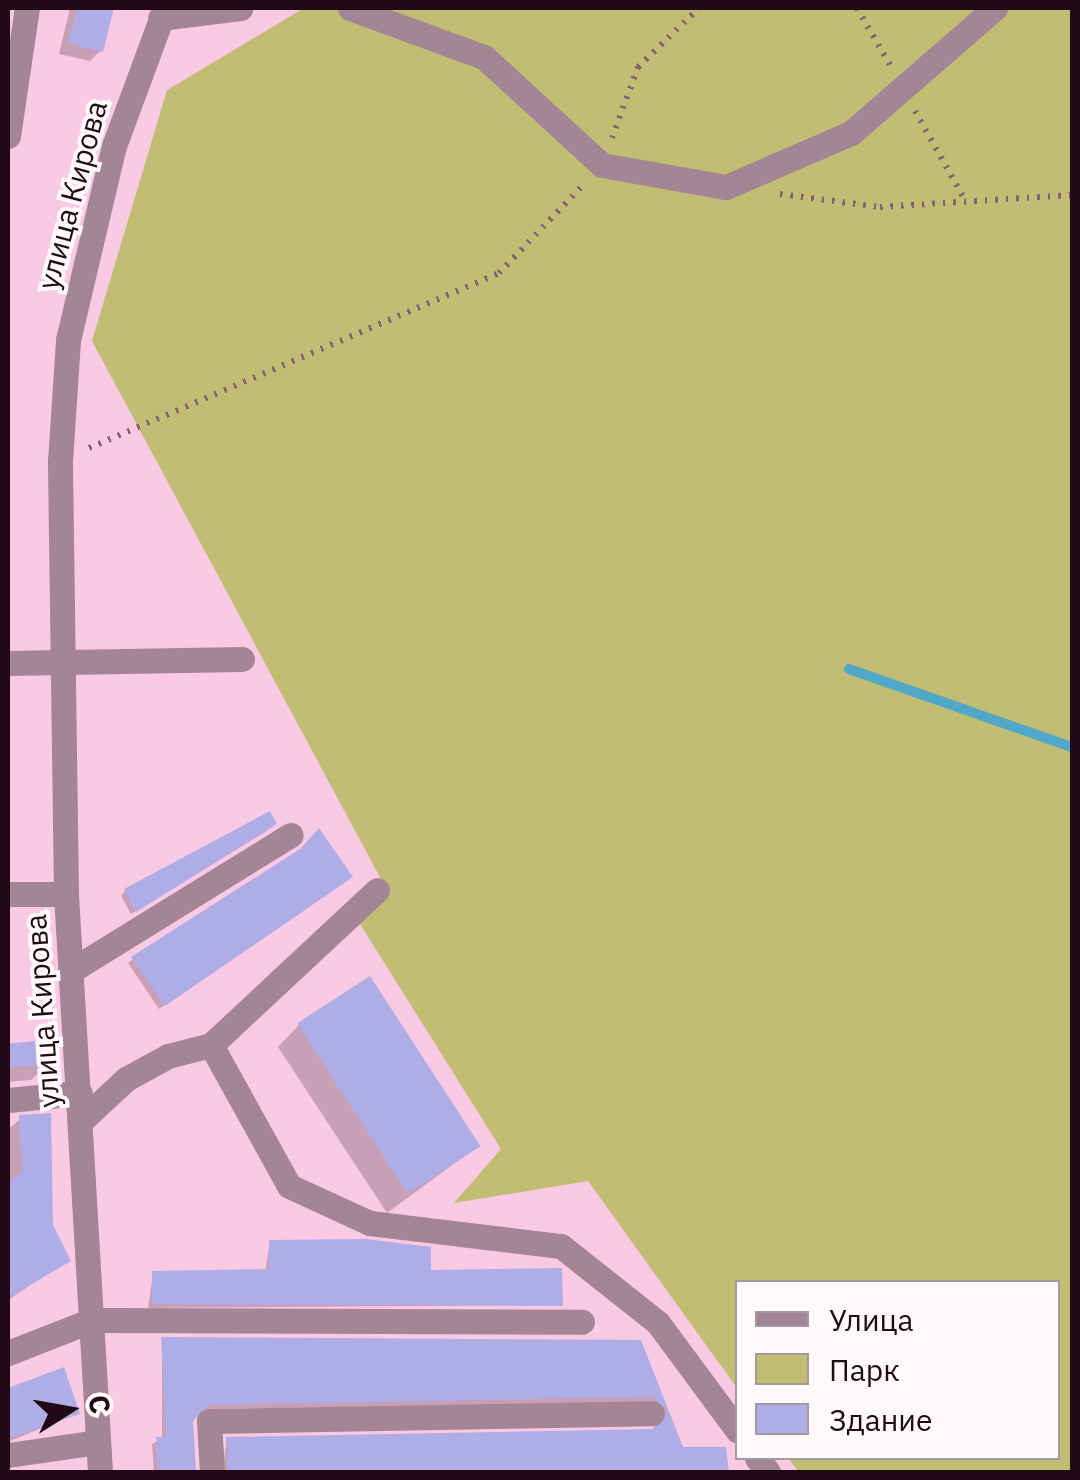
<!DOCTYPE html>
<meta charset="utf-8">
<style>
body{margin:0}
#map{position:relative;width:1080px;height:1480px;overflow:hidden;background:#fac9e3;font-family:"IBM Plex Sans",sans-serif}
div>[style]{position:absolute}
[style*='--x']{left:calc(var(--x)*1px);top:calc(var(--y)*1px);width:calc(var(--w)*1px);rotate:calc(var(--a)*1deg)}
.green>*{inset:0;background:#c1bd73}
.shadow>*{inset:0;background:#0003}
.stream>*{height:10px;margin:-5px;padding:0 5px;transform-origin:5px;border-radius:5px;background:#50a7c8}
.building>*{inset:0;background:#afade6;transform-origin:0 0}
.path>*{height:6px;margin-top:-3px;transform-origin:0;background:repeating-linear-gradient(90deg,#846275 0 2.5px,transparent 0 10.5px)}
.minor>*{height:25px;margin:-12.5px;padding:0 12.5px;transform-origin:12.5px;border-radius:12.5px;background:#a38595}
span{translate:-50% -50%;white-space:nowrap;text-align:center;line-height:1.15;-webkit-text-stroke:8px #fff9fc;paint-order:stroke}
.street-label{font-size:30px;color:#1f0a16}
.frame{position:absolute;inset:0;border:10px solid #1f0a16;pointer-events:none}
.legend{position:absolute;left:735px;top:1280px;width:325px;height:180px;box-sizing:border-box;background:#fff9fc;border:2px solid #a599a0;margin:0;padding:12px 18px;list-style:none;font-size:30px;color:#1f0a16}
.legend li{display:flex;align-items:center;gap:20px;height:50px}
.legend b{width:50px;border:2px solid #a599a0}
.north{position:absolute;left:20px;top:1360px;width:100px;height:100px;-webkit-text-stroke:8px #fff9fc;paint-order:stroke;rotate:79deg;font-size:28px;font-weight:700;line-height:40px;text-align:center;color:#1f0a16}
.north::after{content:'';display:block;margin:auto;width:35px;height:45px;background:#1f0a16;clip-path:polygon(50% 0,100% 100%,50% 72%,0 100%)}
</style>
<div id="map">
<div class="green">
<div style="clip-path:polygon(304px 8px,1072px 8px,1072px 1472px,799px 1472px,788px 1458px,1058px 1458px,1058px 1282px,738px 1282px,737px 1388px,588px 1181px,454px 1203px,501px 1149px,355px 916px,389px 894px,92px 341px,167px 90px)"></div>
</div>
<div class="shadow">
<div style="clip-path:polygon(70px 8px,111px 8px,101px 50px,90px 61px,59px 54px)"></div>
<div style="clip-path:polygon(270px 829px,131px 914px,121px 896px,125px 891px)"></div>
<div style="clip-path:polygon(345px 881px,159px 1009px,128px 963px,133px 959px)"></div>
<div style="clip-path:polygon(299px 1025px,478px 1146px,387px 1213px,278px 1047px)"></div>
<div style="clip-path:polygon(46px 1043px,48px 1064px,31px 1080px,8px 1082px,8px 1046px)"></div>
<div style="clip-path:polygon(21px 1118px,51px 1225px,68px 1260px,8px 1300px,10px 1128px)"></div>
<div style="clip-path:polygon(270px 1243px,429px 1272px,560px 1305px,148px 1308px,153px 1274px,265px 1272px)"></div>
<div style="clip-path:polygon(162px 1339px,640px 1342px,682px 1449px,724px 1450px,726px 1472px,222px 1472px,227px 1439px,653px 1432px,663px 1425px,656px 1403px,201px 1409px,190px 1420px,193px 1472px,154px 1472px,152px 1444px,162px 1439px)"></div>
<div style="clip-path:polygon(62px 1370px,77px 1413px,8px 1442px,8px 1390px)"></div>
</div>
<div class="stream">
<div style="--x:849;--y:669;--w:236;--a:19.3"></div>
</div>
<div class="building">
<div style="clip-path:polygon(77px 8px,114px 8px,103px 52px,68px 43px)"></div>
<div style="clip-path:polygon(270px 811px,277px 824px,136px 912px,124px 889px)"></div>
<div style="clip-path:polygon(319px 828px,353px 877px,165px 1006px,131px 957px,300px 849px)"></div>
<div style="left:370px;top:976px;width:203px;height:87px;rotate:57deg"></div>
<div style="left:48px;top:1040px;width:24px;height:40px;rotate:85deg"></div>
<div style="clip-path:polygon(51px 1113px,53px 1225px,71px 1261px,8px 1298px,8px 1182px,22px 1172px,19px 1115px)"></div>
<div style="clip-path:polygon(366px 1239px,431px 1247px,431px 1270px,562px 1268px,563px 1306px,152px 1304px,152px 1271px,269px 1269px,269px 1240px)"></div>
<div style="clip-path:polygon(161px 1337px,641px 1340px,683px 1447px,726px 1447px,729px 1472px,228px 1472px,226px 1437px,652px 1429px,668px 1412px,652px 1397px,209px 1405px,193px 1421px,196px 1472px,158px 1472px,156px 1437px,166px 1437px)"></div>
<div style="clip-path:polygon(64px 1367px,80px 1414px,8px 1439px,8px 1388px)"></div>
</div>
<div class="path">
<div style="--x:857;--y:8;--w:66;--a:59.9"></div>
<div style="--x:915;--y:111;--w:104;--a:60.7"></div>
<div style="--x:612;--y:138;--w:76;--a:-69.9"></div>
<div style="--x:638;--y:67;--w:85;--a:-44"></div>
<div style="--x:780;--y:194;--w:101;--a:7.4"></div>
<div style="--x:880;--y:207;--w:192;--a:-3.6"></div>
<div style="--x:89;--y:448;--w:446;--a:-23.1"></div>
<div style="--x:499;--y:273;--w:126;--a:-46.3"></div>
</div>
<div class="minor">
<div style="--x:350;--y:8;--w:143;--a:20.1"></div>
<div style="--x:484;--y:57;--w:160;--a:42.5"></div>
<div style="--x:602;--y:165;--w:126;--a:10.1"></div>
<div style="--x:726;--y:187;--w:136;--a:-23.4"></div>
<div style="--x:851;--y:133;--w:191;--a:-41"></div>
<div style="--x:160;--y:18;--w:81;--a:-7.1"></div>
<div style="--x:8;--y:136;--w:129;--a:-81.6"></div>
<div style="--x:8;--y:663;--w:234;--a:-1"></div>
<div style="--x:8;--y:894;--w:58;--a:0"></div>
<div style="--x:72;--y:970;--w:257;--a:-31.7"></div>
<div style="--x:211;--y:1045;--w:227;--a:-43"></div>
<div style="--x:8;--y:1100;--w:72;--a:-5.6"></div>
<div style="--x:82;--y:1120;--w:60;--a:-43"></div>
<div style="--x:126;--y:1079;--w:48;--a:-28.7"></div>
<div style="--x:168;--y:1056;--w:44;--a:-14.3"></div>
<div style="--x:211;--y:1045;--w:161;--a:61"></div>
<div style="--x:289;--y:1186;--w:89;--a:24.6"></div>
<div style="--x:370;--y:1223;--w:192;--a:6.9"></div>
<div style="--x:561;--y:1246;--w:124;--a:38.4"></div>
<div style="--x:658;--y:1323;--w:134;--a:53.5"></div>
<div style="--x:8;--y:1353;--w:90;--a:-21.4"></div>
<div style="--x:92;--y:1320;--w:490;--a:0.2"></div>
<div style="--x:8;--y:1455;--w:90;--a:-8.3"></div>
<div style="--x:757;--y:1458;--w:18;--a:52"></div>
<div style="--x:100;--y:1472;--w:579;--a:-93.37"></div>
<div style="--x:66;--y:894;--w:433;--a:-90.8"></div>
<div style="--x:60;--y:461;--w:121;--a:-86.2"></div>
<div style="--x:68;--y:340;--w:199;--a:-76.7"></div>
<div style="--x:114;--y:146;--w:147;--a:-69.7"></div>
<div style="--x:212;--y:1472;--w:51;--a:-93.4"></div>
<div style="--x:209;--y:1421;--w:443;--a:-1"></div>
</div>
<div class="street-label">
<span style="left:72px;top:195px;rotate:-75deg">улица Кирова</span>
<span style="left:42px;top:1011px;rotate:-94deg">улица Кирова</span>
</div>
<div class="frame"></div>
<ul class="legend">
<li><b style="height:12px;background:#a38595"></b>Улица</li>
<li><b style="height:28px;background:#c1bd73"></b>Парк</li>
<li><b style="height:28px;background:#afade6"></b>Здание</li>
</ul>
<div class="north">С</div>
</div>
